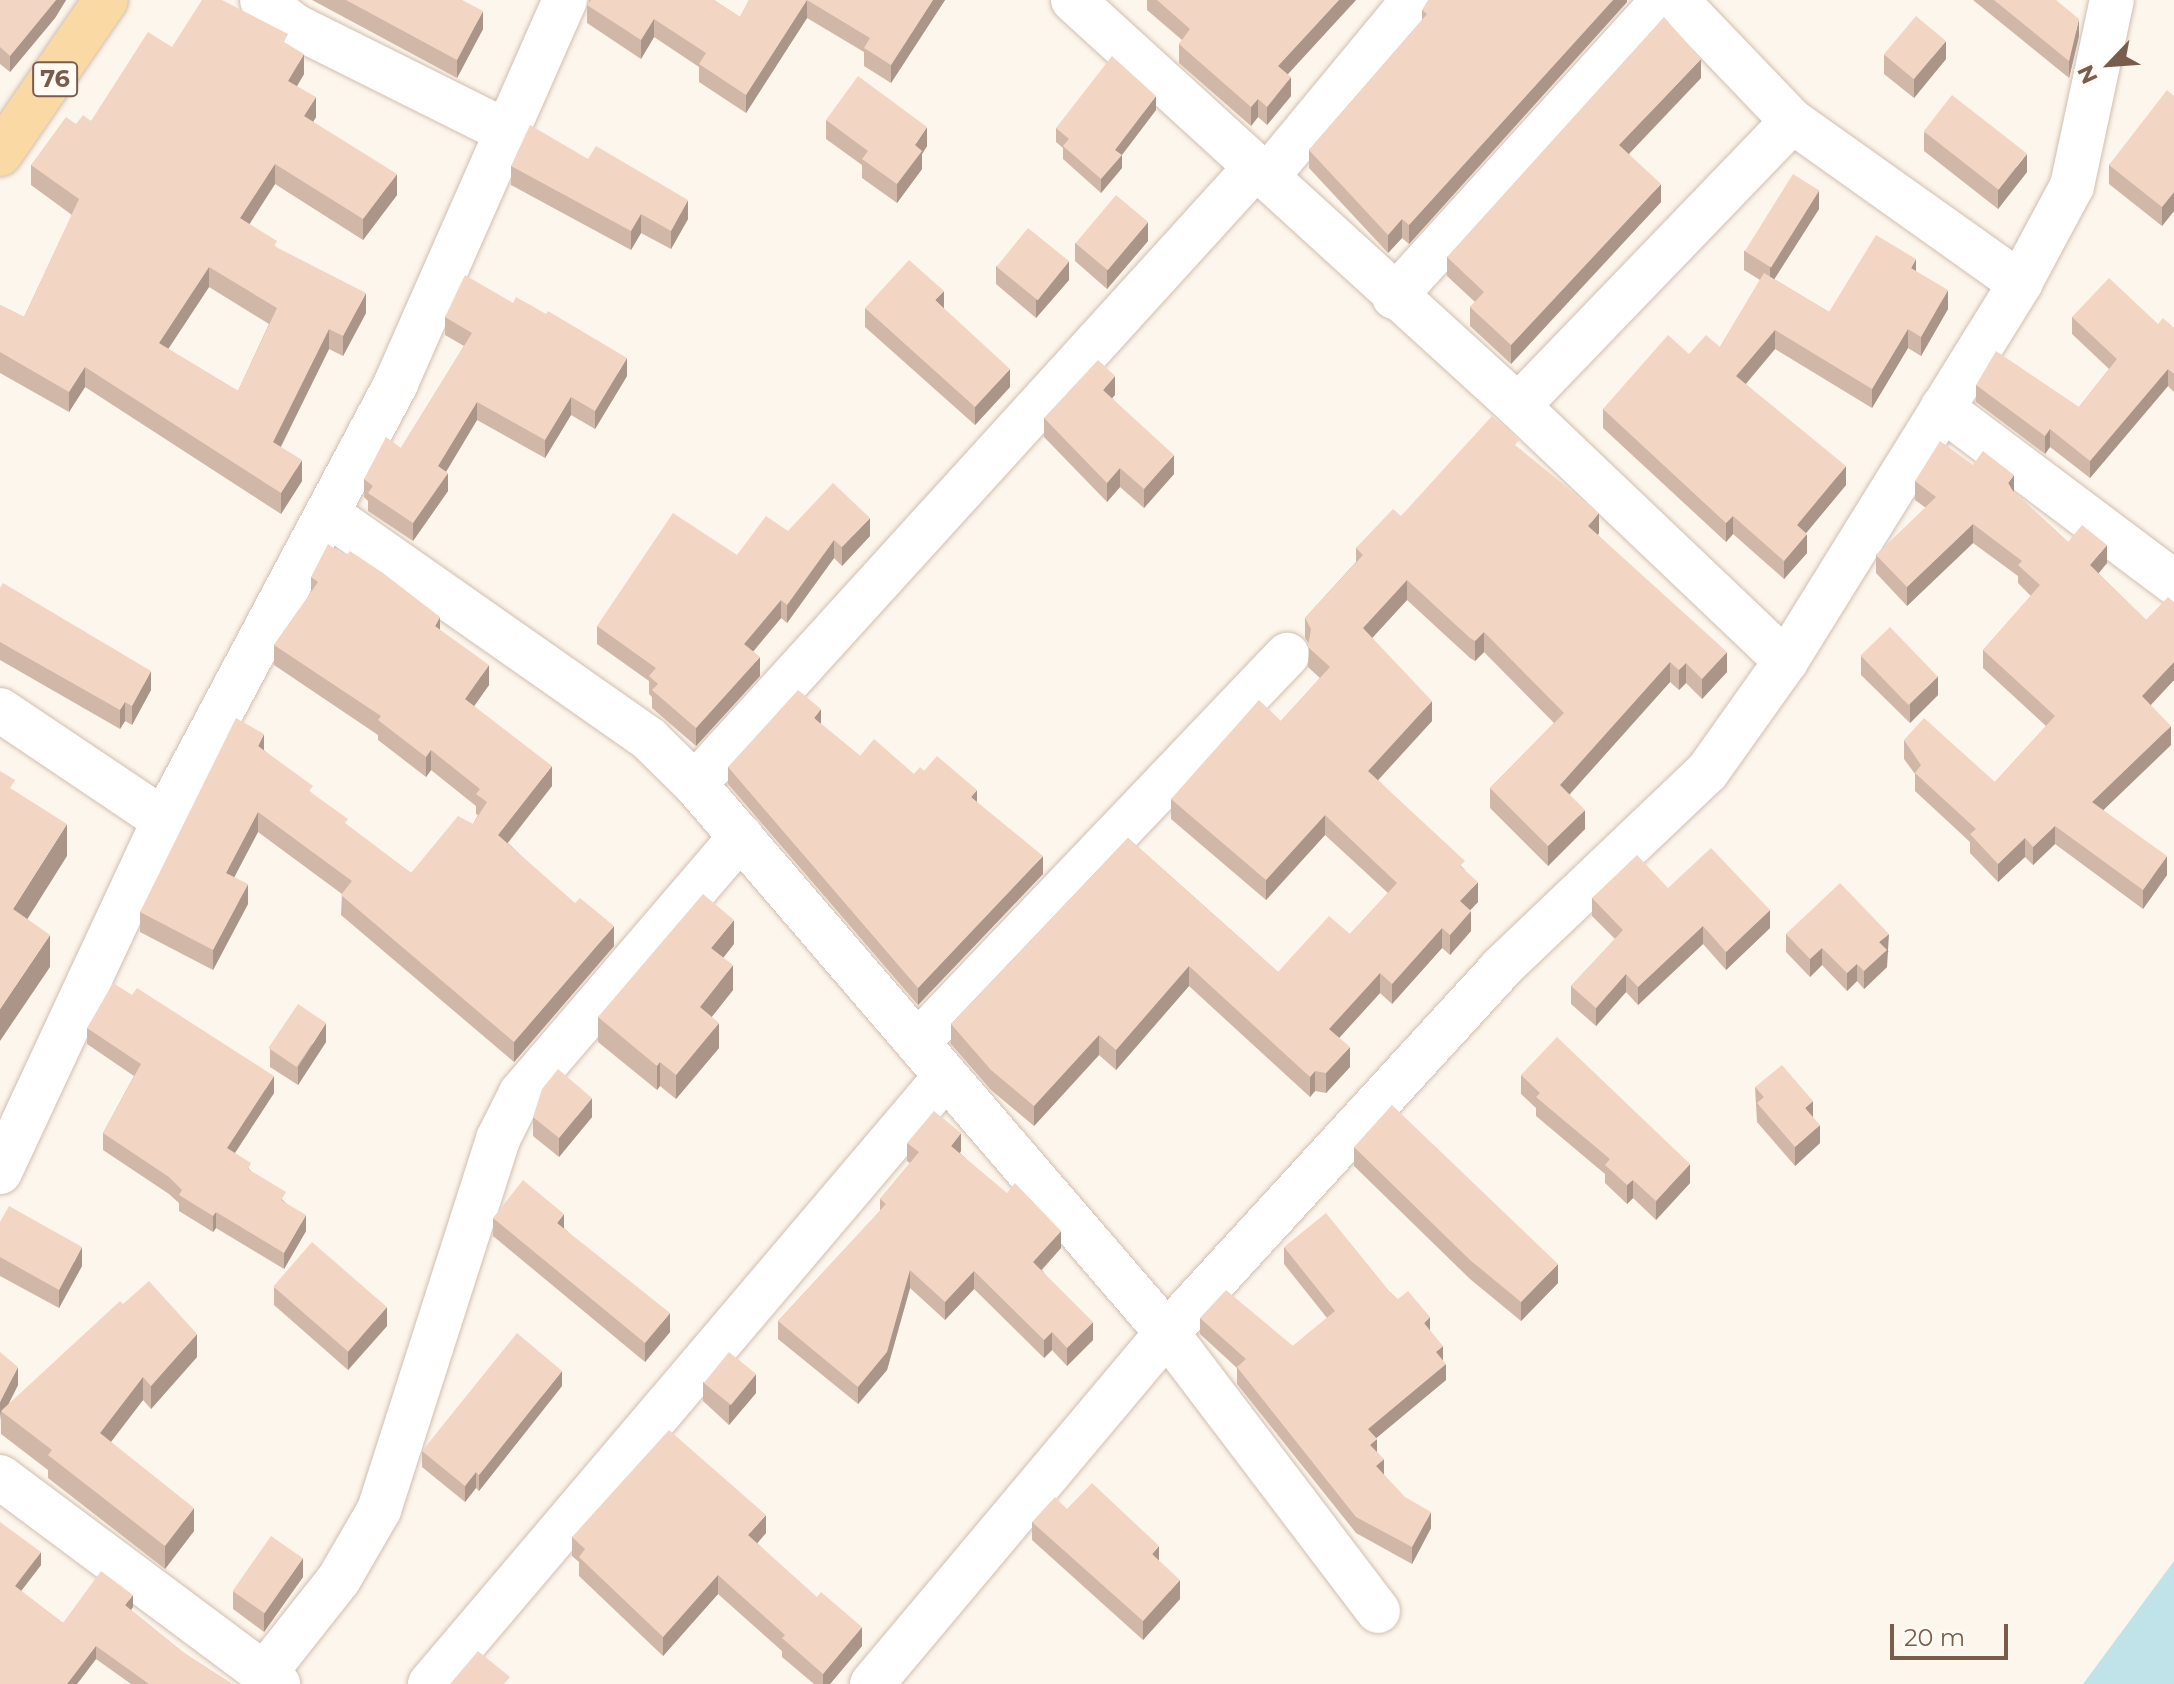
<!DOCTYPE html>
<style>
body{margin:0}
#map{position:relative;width:2174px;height:1684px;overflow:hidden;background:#fdf6ec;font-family:Montserrat,sans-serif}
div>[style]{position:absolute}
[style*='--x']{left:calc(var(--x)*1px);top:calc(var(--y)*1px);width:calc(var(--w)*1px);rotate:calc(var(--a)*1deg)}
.water>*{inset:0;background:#bfe3e8}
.roads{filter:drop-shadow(0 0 2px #d1beb0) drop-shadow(0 0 2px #d1beb0)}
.street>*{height:44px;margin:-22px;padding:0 22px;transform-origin:22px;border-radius:22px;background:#fff}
.primary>*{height:44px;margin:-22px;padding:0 22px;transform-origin:22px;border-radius:22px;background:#fbd9a5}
.wall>*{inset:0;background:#d1b7a8}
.shaded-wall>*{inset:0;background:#aa9588}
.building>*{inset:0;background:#f3d5c3;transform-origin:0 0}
span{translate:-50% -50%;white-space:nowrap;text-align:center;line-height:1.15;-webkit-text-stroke:6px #fffaf3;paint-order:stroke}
.shield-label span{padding:2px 6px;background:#fffaf3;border:2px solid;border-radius:6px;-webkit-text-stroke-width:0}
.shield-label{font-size:24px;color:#7a5c4d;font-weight:700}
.north{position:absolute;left:2070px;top:24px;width:80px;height:80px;-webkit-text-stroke:6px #fffaf3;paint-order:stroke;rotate:245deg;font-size:22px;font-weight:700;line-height:32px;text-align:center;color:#7a5c4d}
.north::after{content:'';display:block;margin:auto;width:28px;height:36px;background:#7a5c4d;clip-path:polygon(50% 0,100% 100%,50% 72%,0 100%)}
.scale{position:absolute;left:1890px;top:1624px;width:118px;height:36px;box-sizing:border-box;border:4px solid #7a5c4d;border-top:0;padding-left:10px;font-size:24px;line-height:28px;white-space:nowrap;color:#7a5c4d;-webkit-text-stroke:6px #fffaf3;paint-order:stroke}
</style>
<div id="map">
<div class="water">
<div style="clip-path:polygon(2174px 1561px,2174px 1684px,2083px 1684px)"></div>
</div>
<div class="roads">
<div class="street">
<div style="--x:262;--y:0;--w:42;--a:38.2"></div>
<div style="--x:295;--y:26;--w:238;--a:26.5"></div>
<div style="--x:1073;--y:0;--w:602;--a:42.38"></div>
<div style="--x:1518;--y:406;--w:370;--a:43.6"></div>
<div style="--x:1676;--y:0;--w:168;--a:46.2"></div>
<div style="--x:1792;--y:121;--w:280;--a:35.4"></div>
<div style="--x:1266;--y:178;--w:231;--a:-50.4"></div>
<div style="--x:1394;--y:297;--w:401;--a:-47.8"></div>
<div style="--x:1518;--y:406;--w:395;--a:-46.1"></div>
<div style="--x:1942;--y:408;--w:290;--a:36.9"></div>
<div style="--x:328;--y:514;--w:392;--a:35"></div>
<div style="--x:649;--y:739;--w:64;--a:44.4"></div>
<div style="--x:695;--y:784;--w:724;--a:49.31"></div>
<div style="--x:1167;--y:1333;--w:349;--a:52.8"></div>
<div style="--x:0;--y:710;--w:197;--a:33.9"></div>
<div style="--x:695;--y:784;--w:832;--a:-47.73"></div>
<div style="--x:918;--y:1042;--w:535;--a:-46.36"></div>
<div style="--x:0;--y:1172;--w:388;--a:-65"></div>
<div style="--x:164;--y:820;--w:495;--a:-62"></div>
<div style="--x:396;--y:383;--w:419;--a:-66.2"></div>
<div style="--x:0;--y:1477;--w:347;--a:36.7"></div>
<div style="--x:264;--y:1674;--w:121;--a:-51.7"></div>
<div style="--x:339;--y:1579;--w:80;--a:-59.9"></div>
<div style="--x:379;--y:1510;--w:390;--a:-72.2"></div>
<div style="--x:498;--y:1139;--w:51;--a:-63.4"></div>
<div style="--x:521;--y:1093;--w:338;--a:-49.4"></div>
<div style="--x:430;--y:1684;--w:797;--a:-49.68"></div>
<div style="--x:872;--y:1684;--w:459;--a:-50"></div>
<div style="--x:1167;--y:1333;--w:495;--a:-47.5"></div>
<div style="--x:1501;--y:968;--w:284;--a:-43.6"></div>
<div style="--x:1707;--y:772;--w:136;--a:-54.6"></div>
<div style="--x:1786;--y:661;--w:445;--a:-58.2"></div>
<div style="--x:2020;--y:283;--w:110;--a:-61.8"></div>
<div style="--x:2072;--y:186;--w:190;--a:-77.9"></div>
</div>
<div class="primary">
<div style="--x:0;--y:154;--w:187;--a:-55.5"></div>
</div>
</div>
<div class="wall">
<div style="clip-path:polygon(0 0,66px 0,55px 18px,10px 72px,0 64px)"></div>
<div style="clip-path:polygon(312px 0,462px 0,483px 29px,457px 78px)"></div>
<div style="clip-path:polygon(589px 0,714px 0,740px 17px,749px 0,945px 0,891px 83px,864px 66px,864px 52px,807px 18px,746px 113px,699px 82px,699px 67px,654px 37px,641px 59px,587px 23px,587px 5px,589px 2px)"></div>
<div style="clip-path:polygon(1147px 0,1356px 0,1287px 74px,1291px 96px,1267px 125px,1258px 117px,1251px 126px,1179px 63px,1179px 44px,1182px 40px,1147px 10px)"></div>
<div style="clip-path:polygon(1627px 0,1627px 2px,1409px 244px,1402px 238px,1388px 253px,1309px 168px,1309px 150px,1422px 20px,1422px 10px)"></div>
<div style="clip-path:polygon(1973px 0,2056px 0,2079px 36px,2069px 78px)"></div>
<div style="clip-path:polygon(evenodd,288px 45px,304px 74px,297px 86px,316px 117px,313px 122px,397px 195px,363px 240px,275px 184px,249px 224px,277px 248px,366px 313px,343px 356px,329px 349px,281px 447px,302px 481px,281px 514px,85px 387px,69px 412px,0 373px,0 305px,24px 317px,72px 215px,31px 185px,31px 165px,76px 124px,91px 121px,172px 47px,288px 45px,209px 287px,269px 324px,238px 391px,168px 349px,209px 287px)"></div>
<div style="clip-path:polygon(1884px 55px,1946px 59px,1914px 98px,1884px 74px)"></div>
<div style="clip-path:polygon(1701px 78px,1629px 154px,1661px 202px,1511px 364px,1470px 326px,1470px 307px,1475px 302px,1447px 276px,1447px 257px)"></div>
<div style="clip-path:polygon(2174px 96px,2174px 211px,2162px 226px,2109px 184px,2109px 165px)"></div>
<div style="clip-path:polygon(1156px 110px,1122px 155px,1122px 168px,1101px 193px,1063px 159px,1063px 148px,1056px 142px,1056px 128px)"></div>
<div style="clip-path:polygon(826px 120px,927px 146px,922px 154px,922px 169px,897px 203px,862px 178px,862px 165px,826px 139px)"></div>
<div style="clip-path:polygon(1924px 132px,2027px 172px,1998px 209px,1924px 151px)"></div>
<div style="clip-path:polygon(588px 159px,688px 219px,671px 249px,641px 233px,631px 250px,511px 185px,511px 166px)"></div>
<div style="clip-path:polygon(1819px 209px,1774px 279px,1829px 312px,1916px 271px,1948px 309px,1921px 356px,1908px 348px,1872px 408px,1775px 349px,1746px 384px,1846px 485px,1806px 533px,1807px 553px,1784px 579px,1733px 534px,1726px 542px,1603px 428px,1603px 409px,1689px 354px,1720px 347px,1760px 280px,1744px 270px,1744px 251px)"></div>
<div style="clip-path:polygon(1148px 241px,1107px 289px,1075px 261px,1075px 243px)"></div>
<div style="clip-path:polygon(996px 266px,1069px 280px,1036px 318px,996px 284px)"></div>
<div style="clip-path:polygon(865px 308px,1010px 387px,975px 425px,865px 327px)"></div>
<div style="clip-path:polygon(445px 317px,627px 376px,595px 429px,571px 415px,545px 458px,477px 420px,446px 472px,448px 491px,413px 541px,368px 511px,368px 501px,364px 497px,364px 479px,401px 448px,464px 346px,445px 335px)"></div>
<div style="clip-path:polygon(2072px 317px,2158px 324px,2174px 328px,2174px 392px,2168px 386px,2090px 478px,2050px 447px,2045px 454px,1976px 402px,1976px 385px,2079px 407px,2109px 369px,2072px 334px)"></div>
<div style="clip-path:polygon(1115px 395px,1112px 398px,1174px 474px,1144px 508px,1120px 487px,1107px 502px,1044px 437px,1044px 418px)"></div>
<div style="clip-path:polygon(1520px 449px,1599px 533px,1598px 535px,1727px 672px,1702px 699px,1686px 683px,1679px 690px,1670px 682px,1569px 795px,1585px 829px,1548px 866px,1490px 808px,1490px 788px,1554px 723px,1484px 652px,1475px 661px,1470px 658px,1407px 600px,1372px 638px,1432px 721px,1378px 780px,1465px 870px,1478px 902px,1470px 910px,1471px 931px,1450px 955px,1442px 948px,1392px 1004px,1380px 993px,1339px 1038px,1350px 1067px,1326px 1093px,1315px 1091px,1310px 1097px,1189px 986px,1116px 1070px,1099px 1055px,1034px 1126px,991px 1090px,951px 1044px,951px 1024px,1128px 838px,1278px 972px,1350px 934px,1388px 893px,1325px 835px,1266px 900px,1171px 819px,1171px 799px,1281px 721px,1320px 678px,1308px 667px,1309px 644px,1305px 638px,1305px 618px,1356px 562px,1356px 548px,1401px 516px)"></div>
<div style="clip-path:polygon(1973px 465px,2014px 492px,2068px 542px,2107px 563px,2098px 573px,2146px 620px,2174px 602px,2174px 680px,2151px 705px,2171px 745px,2103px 810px,2167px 875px,2143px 909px,2055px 844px,2033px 865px,2025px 857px,1998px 882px,1970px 853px,1970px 842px,1915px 791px,1915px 774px,1904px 759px,1904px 740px,1995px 782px,2046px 726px,1983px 668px,1983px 650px,2031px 596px,2018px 583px,2018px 576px,1973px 543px,1907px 606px,1876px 573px,1876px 555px,1926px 508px,1915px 500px,1915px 481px)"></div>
<div style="clip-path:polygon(788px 531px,870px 536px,842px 566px,834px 558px,787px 623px,781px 618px,753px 652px,760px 676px,696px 746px,652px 708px,652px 697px,649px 694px,649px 681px,597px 644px,597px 626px,737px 555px)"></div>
<div style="clip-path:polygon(311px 577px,440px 630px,489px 685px,474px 706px,552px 786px,508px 843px,614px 946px,514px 1062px,341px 915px,342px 894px,258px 832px,234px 877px,248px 904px,213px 970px,140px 932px,140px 912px,264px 750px,348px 826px,411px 873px,473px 824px,478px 815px,476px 814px,476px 806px,431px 770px,426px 777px,378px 740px,378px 735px,274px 665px,274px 645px,311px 593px)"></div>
<div style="clip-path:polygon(0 588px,151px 690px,132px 725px,125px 721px,120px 729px,0 660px)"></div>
<div style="clip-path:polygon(1861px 656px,1938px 695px,1910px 723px,1861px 675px)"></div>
<div style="clip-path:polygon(821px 724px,860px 756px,914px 774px,924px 771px,977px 802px,1043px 874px,918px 1005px,728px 784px,728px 767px)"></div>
<div style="clip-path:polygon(1668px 888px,1770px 928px,1726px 970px,1703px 944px,1638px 1005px,1626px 992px,1596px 1026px,1571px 1004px,1571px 986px,1615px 939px,1592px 916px,1592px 898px)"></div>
<div style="clip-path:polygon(1786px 934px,1889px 951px,1887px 953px,1887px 967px,1864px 989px,1857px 981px,1847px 991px,1822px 965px,1810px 977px,1786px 952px)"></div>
<div style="clip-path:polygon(734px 944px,723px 958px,733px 990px,711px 1017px,719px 1048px,676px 1099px,660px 1086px,657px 1090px,598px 1042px,598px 1017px)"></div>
<div style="clip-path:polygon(87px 1028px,274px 1093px,235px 1153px,251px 1171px,286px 1203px,306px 1231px,284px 1269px,216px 1228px,213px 1232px,179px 1211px,179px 1203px,169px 1194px,103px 1150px,103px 1133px,134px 1076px,87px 1044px)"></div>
<div style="clip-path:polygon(326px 1042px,298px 1085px,270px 1067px,270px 1049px)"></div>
<div style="clip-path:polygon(1521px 1075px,1690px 1183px,1656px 1220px,1633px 1198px,1627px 1204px,1605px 1183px,1605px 1174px,1536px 1116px,1536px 1108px,1521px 1094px)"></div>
<div style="clip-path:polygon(1755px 1087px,1813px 1117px,1820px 1143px,1795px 1166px,1757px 1122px)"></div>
<div style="clip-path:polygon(533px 1117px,592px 1117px,559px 1157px,533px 1136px)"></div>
<div style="clip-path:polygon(907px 1143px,961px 1151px,960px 1153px,1061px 1248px,1042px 1270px,1093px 1340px,1067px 1366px,1052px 1350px,1044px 1358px,974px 1289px,945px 1320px,910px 1288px,887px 1370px,858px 1404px,778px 1339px,778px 1321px,880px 1211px,880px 1199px,910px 1163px,907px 1161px)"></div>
<div style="clip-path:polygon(1354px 1147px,1558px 1283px,1521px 1321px,1470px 1279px,1354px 1166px)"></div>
<div style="clip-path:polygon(493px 1218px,564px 1228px,670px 1332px,645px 1362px,493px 1236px)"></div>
<div style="clip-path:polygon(0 1222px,82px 1266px,59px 1308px,0 1276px)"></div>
<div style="clip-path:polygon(1284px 1247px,1390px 1292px,1430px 1330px,1443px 1361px,1446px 1380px,1376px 1438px,1377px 1452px,1384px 1475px,1431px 1528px,1412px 1564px,1356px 1533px,1237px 1384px,1237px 1368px,1200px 1334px,1200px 1318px,1293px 1346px,1327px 1318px,1284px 1264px)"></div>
<div style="clip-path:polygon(274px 1287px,387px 1326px,348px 1370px,274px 1305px)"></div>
<div style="clip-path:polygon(123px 1304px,197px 1357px,151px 1409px,143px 1400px,111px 1442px,194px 1531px,165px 1569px,48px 1478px,48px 1470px,1px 1434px,0 1352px,18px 1385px,8px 1405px)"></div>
<div style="clip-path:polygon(703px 1382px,756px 1393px,729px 1425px,703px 1401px)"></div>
<div style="clip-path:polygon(562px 1386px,479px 1491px,476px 1488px,465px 1502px,422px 1467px,422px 1451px)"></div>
<div style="clip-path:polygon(1067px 1509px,1180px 1599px,1143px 1640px,1032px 1540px,1032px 1522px)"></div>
<div style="clip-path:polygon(0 1522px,41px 1565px,21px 1591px,63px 1623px,133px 1607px,131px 1610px,184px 1653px,232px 1684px,131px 1684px,96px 1659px,77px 1684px,0 1684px)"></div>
<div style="clip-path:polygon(766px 1533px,757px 1543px,862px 1646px,830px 1684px,814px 1684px,782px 1657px,782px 1651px,718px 1594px,663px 1656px,579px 1576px,579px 1562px,572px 1556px,572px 1537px)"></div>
<div style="clip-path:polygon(303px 1577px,264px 1632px,233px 1609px,233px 1591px)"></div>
</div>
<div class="shaded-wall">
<div style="clip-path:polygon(56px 0,66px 0,55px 18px,10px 72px,10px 56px)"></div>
<div style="clip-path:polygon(807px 0,807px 18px,746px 113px,746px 95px)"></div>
<div style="clip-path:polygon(933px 0,945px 0,891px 83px,891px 65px)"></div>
<div style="clip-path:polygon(1339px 0,1356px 0,1278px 85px,1278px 66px)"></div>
<div style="clip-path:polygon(1613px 0,1627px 0,1627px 2px,1409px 244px,1409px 225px)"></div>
<div style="clip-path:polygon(483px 11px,483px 29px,457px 78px,457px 60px)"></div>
<div style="clip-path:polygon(654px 19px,654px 37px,641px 59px,641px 40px)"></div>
<div style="clip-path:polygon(2079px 19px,2079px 36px,2069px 78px,2069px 61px)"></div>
<div style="clip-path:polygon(1946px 41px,1946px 59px,1914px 98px,1914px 79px)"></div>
<div style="clip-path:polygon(304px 54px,304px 74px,288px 101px,288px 81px)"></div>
<div style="clip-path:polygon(1701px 59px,1701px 78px,1619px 164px,1619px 145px)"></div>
<div style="clip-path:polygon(1291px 77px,1291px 96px,1267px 125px,1267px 107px)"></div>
<div style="clip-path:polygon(1156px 96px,1156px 110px,1121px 156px,1122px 155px,1122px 168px,1101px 193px,1101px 179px,1115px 150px)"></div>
<div style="clip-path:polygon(316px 97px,316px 117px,304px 136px,304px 116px)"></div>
<div style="clip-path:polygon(1258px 99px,1258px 117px,1251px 126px,1251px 107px)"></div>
<div style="clip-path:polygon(927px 127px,927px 146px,922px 154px,922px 169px,897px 203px,897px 184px,915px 145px)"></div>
<div style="clip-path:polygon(2027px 154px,2027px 172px,1998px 209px,1998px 190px)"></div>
<div style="clip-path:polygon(275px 164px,275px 184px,240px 239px,240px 218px)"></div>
<div style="clip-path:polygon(397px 174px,397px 195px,363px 240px,363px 219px)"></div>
<div style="clip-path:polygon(1661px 184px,1661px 202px,1511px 364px,1511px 345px)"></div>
<div style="clip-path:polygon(1819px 190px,1819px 209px,1770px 286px,1770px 267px)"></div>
<div style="clip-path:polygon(2174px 192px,2174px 211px,2162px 226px,2162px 207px)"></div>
<div style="clip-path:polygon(688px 200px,688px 219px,671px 249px,671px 231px)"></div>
<div style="clip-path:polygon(641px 214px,641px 233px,631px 250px,631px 231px)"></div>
<div style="clip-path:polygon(1402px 219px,1402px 238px,1388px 253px,1388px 235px)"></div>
<div style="clip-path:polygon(1148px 222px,1148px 241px,1107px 289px,1107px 270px)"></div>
<div style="clip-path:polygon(1916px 259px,1916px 277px,1911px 268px)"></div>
<div style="clip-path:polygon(1069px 261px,1069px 280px,1036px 318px,1036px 300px)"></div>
<div style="clip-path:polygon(209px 267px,209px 287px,159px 363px,159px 343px)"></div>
<div style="clip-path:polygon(1948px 290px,1948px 309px,1921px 356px,1921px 337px)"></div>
<div style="clip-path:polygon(944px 291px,944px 309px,935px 300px)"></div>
<div style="clip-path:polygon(366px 293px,366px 313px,343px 356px,343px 336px)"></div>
<div style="clip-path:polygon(329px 329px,329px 349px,273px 462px,273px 442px)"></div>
<div style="clip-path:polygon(1908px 329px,1908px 348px,1872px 408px,1872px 389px)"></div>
<div style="clip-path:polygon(1775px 330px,1775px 349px,1736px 395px,1736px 376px)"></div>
<div style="clip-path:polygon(627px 358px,627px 376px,595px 429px,595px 411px)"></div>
<div style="clip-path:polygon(85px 367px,85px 387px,69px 412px,69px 392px)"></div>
<div style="clip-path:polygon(1010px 369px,1010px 387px,975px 425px,975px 407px)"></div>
<div style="clip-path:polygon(2168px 369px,2168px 386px,2090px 478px,2090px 461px)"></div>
<div style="clip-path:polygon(1115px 376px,1115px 395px,1103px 408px,1103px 390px)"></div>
<div style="clip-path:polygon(571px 397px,571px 415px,545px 458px,545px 440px)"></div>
<div style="clip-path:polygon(477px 402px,477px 420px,438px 485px,438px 466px)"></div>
<div style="clip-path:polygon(2050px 429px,2050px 447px,2045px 454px,2045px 436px)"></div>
<div style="clip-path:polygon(1174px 455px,1174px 474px,1144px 508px,1144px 489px)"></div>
<div style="clip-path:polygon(302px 460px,302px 481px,281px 514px,281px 493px)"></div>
<div style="clip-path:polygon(1846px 466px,1846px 485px,1797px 544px,1797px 525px)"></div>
<div style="clip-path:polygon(1120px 468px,1120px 487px,1107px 502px,1107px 483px)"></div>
<div style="clip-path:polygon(448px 473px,448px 491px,413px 541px,413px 523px)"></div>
<div style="clip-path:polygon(2014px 475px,2014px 493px,2008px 483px)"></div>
<div style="clip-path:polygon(1599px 513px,1599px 533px,1588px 546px,1588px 526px)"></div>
<div style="clip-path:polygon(1733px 516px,1733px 534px,1726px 542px,1726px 523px)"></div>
<div style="clip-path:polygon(870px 518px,870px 536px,842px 566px,842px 547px)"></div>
<div style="clip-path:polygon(1973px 524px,1973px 543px,1907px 606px,1907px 587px)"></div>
<div style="clip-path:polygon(1807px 534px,1807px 553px,1784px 579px,1784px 561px)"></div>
<div style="clip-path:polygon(834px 540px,834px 558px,787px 623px,787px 605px)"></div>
<div style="clip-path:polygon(2107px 545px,2107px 563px,2090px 584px,2090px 565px)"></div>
<div style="clip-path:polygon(1407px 580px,1407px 600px,1363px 648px,1363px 628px)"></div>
<div style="clip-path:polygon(781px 600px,781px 618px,744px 662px,744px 644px)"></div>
<div style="clip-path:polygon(440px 617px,440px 637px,435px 626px)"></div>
<div style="clip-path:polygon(1484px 632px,1484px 652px,1475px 661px,1475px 641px)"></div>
<div style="clip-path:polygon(1727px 652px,1727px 672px,1702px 699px,1702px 679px)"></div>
<div style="clip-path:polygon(760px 657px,760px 676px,696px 746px,696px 728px)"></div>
<div style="clip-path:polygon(1670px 662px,1670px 682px,1560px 805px,1560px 785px)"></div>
<div style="clip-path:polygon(2174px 662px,2174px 680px,2142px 714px,2142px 696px)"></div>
<div style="clip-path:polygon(1686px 663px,1686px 683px,1679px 690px,1679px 670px)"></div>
<div style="clip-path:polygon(489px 665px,489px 685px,465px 719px,465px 699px)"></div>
<div style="clip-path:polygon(151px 671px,151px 690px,132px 725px,132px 706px)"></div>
<div style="clip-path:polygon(1938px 676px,1938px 695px,1910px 723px,1910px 704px)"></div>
<div style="clip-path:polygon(1432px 701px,1432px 721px,1368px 791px,1368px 771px)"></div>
<div style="clip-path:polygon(125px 702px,125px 721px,120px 729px,120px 710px)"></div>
<div style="clip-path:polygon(821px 709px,821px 727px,814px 718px)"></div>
<div style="clip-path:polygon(2171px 726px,2171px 745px,2092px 821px,2092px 802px)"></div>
<div style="clip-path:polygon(264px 734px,264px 754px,258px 746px)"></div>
<div style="clip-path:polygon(431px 750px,431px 770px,426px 777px,426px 757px)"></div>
<div style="clip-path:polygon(552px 766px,552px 786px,498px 855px,498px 835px)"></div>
<div style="clip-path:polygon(977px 790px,977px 808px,971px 797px)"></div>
<div style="clip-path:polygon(1585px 810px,1585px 829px,1548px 866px,1548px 846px)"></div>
<div style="clip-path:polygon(258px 812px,258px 832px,226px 893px,226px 873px)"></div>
<div style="clip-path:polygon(1325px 815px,1325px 835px,1266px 900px,1266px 880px)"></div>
<div style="clip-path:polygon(67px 824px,67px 856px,13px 942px,13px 909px)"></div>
<div style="clip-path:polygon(2055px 826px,2055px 844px,2033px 865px,2033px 847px)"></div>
<div style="clip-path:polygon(2025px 838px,2025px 857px,1998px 882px,1998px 864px)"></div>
<div style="clip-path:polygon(1043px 856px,1043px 874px,918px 1005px,918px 988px)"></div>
<div style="clip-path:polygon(2167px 856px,2167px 875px,2143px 909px,2143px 890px)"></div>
<div style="clip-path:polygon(1478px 882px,1478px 902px,1460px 921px,1460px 901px)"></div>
<div style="clip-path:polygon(248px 884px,248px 904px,213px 970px,213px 950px)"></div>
<div style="clip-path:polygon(1770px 910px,1770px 928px,1726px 970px,1726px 952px)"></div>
<div style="clip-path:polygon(1471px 911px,1471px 931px,1450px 955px,1450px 935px)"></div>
<div style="clip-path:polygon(734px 920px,734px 944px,711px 973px,711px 948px)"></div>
<div style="clip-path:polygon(614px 926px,614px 946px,514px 1062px,514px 1042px)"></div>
<div style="clip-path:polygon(1703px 926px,1703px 944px,1638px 1005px,1638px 987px)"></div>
<div style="clip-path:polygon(1442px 928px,1442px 948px,1392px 1004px,1392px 984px)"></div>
<div style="clip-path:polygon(1889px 934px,1887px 967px,1864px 989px,1864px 971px,1879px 942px)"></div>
<div style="clip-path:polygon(50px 935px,50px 967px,0 1041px,0 1009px)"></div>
<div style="clip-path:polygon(1822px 948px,1822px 965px,1810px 977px,1810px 959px)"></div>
<div style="clip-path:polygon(1857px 964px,1857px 981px,1847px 991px,1847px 973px)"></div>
<div style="clip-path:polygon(733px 965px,733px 990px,700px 1032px,700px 1007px)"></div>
<div style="clip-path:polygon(1189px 966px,1189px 986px,1116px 1070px,1116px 1050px)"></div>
<div style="clip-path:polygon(1380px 973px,1380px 993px,1329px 1049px,1329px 1029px)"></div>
<div style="clip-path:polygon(1626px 974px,1626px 992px,1596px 1026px,1596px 1008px)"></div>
<div style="clip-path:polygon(326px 1023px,326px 1042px,298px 1085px,298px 1067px)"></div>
<div style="clip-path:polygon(719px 1023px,719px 1048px,676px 1099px,676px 1075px)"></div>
<div style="clip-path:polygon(1099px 1035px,1099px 1055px,1034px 1126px,1034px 1106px)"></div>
<div style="clip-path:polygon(1350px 1047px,1350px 1067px,1326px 1093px,1326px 1073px)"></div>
<div style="clip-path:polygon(660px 1062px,660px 1086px,657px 1090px,657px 1066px)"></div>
<div style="clip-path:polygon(1315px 1071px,1315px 1091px,1310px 1097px,1310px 1077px)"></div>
<div style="clip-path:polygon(274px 1076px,274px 1093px,227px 1165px,227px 1148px)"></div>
<div style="clip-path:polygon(592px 1098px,592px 1117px,559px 1157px,559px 1138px)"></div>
<div style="clip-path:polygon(1813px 1101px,1813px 1120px,1805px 1108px)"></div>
<div style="clip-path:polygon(1820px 1125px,1820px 1143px,1795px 1166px,1795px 1147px)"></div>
<div style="clip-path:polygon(961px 1133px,961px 1151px,951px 1164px,951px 1146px)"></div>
<div style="clip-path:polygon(1690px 1164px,1690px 1183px,1656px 1220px,1656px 1201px)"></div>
<div style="clip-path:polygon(1633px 1180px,1633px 1198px,1627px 1204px,1627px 1185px)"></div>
<div style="clip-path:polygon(216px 1212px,216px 1228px,213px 1232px,213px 1216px)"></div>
<div style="clip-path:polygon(564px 1214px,564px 1233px,557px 1223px)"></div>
<div style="clip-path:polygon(306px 1215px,306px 1231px,284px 1269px,284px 1253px)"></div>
<div style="clip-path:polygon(1061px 1231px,1061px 1248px,1033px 1279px,1033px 1262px)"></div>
<div style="clip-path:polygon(82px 1247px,82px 1266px,59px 1308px,59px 1290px)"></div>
<div style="clip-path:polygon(1558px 1264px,1558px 1283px,1521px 1321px,1521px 1302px)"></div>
<div style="clip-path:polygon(910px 1270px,910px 1288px,887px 1370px,858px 1404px,858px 1387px)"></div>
<div style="clip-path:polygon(974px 1271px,974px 1289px,945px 1320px,945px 1302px)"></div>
<div style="clip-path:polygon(387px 1307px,387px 1326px,348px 1370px,348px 1352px)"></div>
<div style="clip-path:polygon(670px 1313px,670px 1332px,645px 1362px,645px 1343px)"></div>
<div style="clip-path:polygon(1430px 1317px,1430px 1334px,1424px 1323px)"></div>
<div style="clip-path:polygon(1093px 1322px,1093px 1340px,1067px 1366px,1067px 1348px)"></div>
<div style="clip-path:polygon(1052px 1332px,1052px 1350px,1044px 1358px,1044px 1340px)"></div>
<div style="clip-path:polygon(197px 1334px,197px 1357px,151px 1409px,151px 1386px)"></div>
<div style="clip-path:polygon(1443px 1346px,1443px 1363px,1436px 1352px)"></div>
<div style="clip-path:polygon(1446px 1364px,1446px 1380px,1368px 1445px,1368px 1429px)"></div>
<div style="clip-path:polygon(18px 1367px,18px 1385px,4px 1413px,1px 1411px,0 1420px,0 1402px)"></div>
<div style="clip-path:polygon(562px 1371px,562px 1386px,479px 1491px,479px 1475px)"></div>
<div style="clip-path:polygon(756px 1374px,756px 1393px,729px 1425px,729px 1406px)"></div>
<div style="clip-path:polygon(143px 1377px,143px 1400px,100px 1456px,100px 1433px)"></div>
<div style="clip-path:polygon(1377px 1439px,1377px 1455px,1370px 1445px)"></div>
<div style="clip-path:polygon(1384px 1459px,1384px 1476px,1376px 1466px)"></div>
<div style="clip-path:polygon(476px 1472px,476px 1488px,465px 1502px,465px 1486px)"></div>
<div style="clip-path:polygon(194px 1508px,194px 1531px,165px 1569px,165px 1546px)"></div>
<div style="clip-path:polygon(1431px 1512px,1431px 1528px,1412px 1564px,1412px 1547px)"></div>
<div style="clip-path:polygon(766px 1515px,766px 1533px,748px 1554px,748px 1535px)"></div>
<div style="clip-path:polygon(1159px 1546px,1159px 1565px,1152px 1554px)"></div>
<div style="clip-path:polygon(41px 1552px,41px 1565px,15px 1599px,15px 1586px)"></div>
<div style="clip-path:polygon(303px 1558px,303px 1577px,264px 1632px,264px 1613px)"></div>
<div style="clip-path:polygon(718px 1575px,718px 1594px,663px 1656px,663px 1637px)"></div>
<div style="clip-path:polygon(1180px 1580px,1180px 1599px,1143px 1640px,1143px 1621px)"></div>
<div style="clip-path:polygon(133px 1595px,133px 1607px,125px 1618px,125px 1605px)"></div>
<div style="clip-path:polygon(862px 1627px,862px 1646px,830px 1684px,823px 1684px,823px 1674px)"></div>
<div style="clip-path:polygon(96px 1646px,96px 1659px,77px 1684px,67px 1684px)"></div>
</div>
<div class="building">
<div style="clip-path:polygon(0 0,56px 0,10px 56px,0 47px)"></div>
<div style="clip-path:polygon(evenodd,202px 0,222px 0,288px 34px,284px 42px,304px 54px,288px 81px,316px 97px,304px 116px,397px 174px,363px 219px,275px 164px,240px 218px,277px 241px,274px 246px,366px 293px,343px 336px,329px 329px,273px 442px,302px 460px,281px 493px,85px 367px,69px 392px,0 352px,0 305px,24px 317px,79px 199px,31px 165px,66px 117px,76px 124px,83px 115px,91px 121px,148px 32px,172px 47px,202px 0,209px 267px,277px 308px,238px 391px,159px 343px,209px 267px)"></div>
<div style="clip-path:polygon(346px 0,462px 0,483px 11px,457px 60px)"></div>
<div style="clip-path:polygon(591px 0,714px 0,740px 17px,749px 0,933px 0,891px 65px,864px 48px,870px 38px,807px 0,746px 95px,699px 64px,706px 53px,654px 19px,641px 40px,587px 5px)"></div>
<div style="clip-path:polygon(1157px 0,1339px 0,1278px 66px,1291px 77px,1267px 107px,1258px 99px,1251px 107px,1179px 44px,1190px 29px)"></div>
<div style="clip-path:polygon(1428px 0,1613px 0,1409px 225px,1402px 219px,1388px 235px,1309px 150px,1427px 14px,1422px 10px)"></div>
<div style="clip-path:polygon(1994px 0,2056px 0,2079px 19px,2069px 61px)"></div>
<div style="left:1916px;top:16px;width:39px;height:50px;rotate:40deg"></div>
<div style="clip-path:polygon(1664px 17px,1701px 59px,1619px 145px,1661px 184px,1511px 345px,1470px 307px,1484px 292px,1447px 257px)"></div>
<div style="clip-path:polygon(1112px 56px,1156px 96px,1115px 150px,1122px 155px,1101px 179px,1063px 146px,1069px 139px,1056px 128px)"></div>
<div style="clip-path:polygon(858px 76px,927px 127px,915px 145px,922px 151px,897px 184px,862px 159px,868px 151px,826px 120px)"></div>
<div style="clip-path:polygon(2167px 90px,2174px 96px,2174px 192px,2162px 207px,2109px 165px)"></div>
<div style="left:1952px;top:95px;width:95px;height:46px;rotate:38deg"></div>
<div style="clip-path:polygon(530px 125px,588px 159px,596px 146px,688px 200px,671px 231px,641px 214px,631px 231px,511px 166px)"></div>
<div style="left:1793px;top:174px;width:31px;height:91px;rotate:32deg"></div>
<div style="left:1116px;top:195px;width:42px;height:63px;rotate:40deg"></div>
<div style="left:1028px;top:228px;width:53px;height:50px;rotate:39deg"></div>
<div style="clip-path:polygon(1876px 235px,1916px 259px,1911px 268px,1948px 290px,1921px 337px,1908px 329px,1872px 389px,1775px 330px,1736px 376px,1846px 466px,1797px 525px,1807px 534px,1784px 561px,1733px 516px,1726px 523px,1603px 409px,1668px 335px,1689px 354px,1706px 335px,1720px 347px,1764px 273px,1829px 312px)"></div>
<div style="clip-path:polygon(909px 260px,944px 291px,935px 300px,1010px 369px,975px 407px,865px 308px)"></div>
<div style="clip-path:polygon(465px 275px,513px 303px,516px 297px,546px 314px,548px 311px,627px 358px,595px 411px,571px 397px,545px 440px,477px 402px,438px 466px,448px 473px,413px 523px,368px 493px,373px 486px,364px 479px,386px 437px,401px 448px,472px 333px,445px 317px)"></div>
<div style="clip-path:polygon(2109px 278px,2158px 324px,2163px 318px,2174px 328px,2174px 374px,2168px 369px,2090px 461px,2050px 429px,2045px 436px,1976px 385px,1996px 351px,2079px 407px,2117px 359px,2072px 317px)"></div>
<div style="clip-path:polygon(1098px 360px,1115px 376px,1103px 390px,1174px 455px,1144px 489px,1120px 468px,1107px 483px,1044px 418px)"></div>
<div style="clip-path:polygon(1492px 416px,1520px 439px,1515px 445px,1599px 513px,1588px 526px,1727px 652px,1702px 679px,1686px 663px,1679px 670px,1670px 662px,1560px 785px,1585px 810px,1548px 846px,1490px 788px,1564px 713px,1484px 632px,1475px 641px,1470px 638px,1407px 580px,1363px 628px,1432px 701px,1368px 771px,1465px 861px,1460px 866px,1478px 882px,1460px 901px,1471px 911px,1450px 935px,1442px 928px,1392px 984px,1380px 973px,1329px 1029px,1350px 1047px,1326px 1073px,1315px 1071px,1310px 1077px,1189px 966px,1116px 1050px,1099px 1035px,1034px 1106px,991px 1070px,951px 1024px,1128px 838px,1278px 972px,1329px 916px,1350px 934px,1397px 883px,1325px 815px,1266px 880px,1171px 799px,1259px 700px,1281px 721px,1330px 667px,1308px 647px,1311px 629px,1305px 618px,1363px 555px,1356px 548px,1393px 509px,1401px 516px)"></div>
<div style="clip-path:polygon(1940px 441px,1973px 465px,1983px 451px,2014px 475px,2008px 483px,2012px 490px,2068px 542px,2082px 525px,2107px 545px,2090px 565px,2146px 620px,2168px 597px,2174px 602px,2174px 662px,2142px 696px,2171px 726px,2092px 802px,2167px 856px,2143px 890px,2055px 826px,2033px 847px,2025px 838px,1998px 864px,1970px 834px,1976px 829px,1915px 773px,1921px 765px,1904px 740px,1924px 718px,1995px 782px,2055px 716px,1983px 650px,2040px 585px,2018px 565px,2022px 561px,1973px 524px,1907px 587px,1876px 555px,1936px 497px,1915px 481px)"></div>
<div style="clip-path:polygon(833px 483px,870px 518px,842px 547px,834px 540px,787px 605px,781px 600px,744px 644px,760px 657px,696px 728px,652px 690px,658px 684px,649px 676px,656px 668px,597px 626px,673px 513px,737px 555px,766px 516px,788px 531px)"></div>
<div style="clip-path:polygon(328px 544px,346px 556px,350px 551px,383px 573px,440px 617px,435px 626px,489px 665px,465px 699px,552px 766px,498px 835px,575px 903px,580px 898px,614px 926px,514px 1042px,341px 895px,352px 881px,258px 812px,226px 873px,248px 884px,213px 950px,140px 912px,236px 718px,264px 734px,258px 746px,313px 786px,309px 791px,348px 819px,345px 823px,411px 873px,458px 816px,473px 824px,487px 802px,476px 794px,480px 789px,431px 750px,426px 757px,378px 720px,381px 716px,274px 645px,318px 582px,311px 577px)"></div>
<div style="clip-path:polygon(3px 583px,151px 671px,132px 706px,125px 702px,120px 710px,0 642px,0 588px)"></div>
<div style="left:1890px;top:627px;width:69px;height:41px;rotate:46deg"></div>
<div style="clip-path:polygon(798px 690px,821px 709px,814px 718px,860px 756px,874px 739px,914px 774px,920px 767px,924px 771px,937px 756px,977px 790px,971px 797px,1043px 856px,918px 988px,728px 767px)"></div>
<div style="clip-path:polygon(0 771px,15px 780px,10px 788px,67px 824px,13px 909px,50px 935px,0 1009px)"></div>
<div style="clip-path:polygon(1711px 848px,1770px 910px,1726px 952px,1703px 926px,1638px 987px,1626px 974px,1596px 1008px,1571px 986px,1623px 930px,1592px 898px,1637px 855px,1668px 888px)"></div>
<div style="clip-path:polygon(1840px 883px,1889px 934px,1879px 942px,1887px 950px,1864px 971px,1857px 964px,1847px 973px,1822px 948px,1810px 959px,1786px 934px)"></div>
<div style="clip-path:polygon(703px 894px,734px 920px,711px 948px,733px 965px,700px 1007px,719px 1023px,676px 1075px,660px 1062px,657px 1066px,598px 1017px)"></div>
<div style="clip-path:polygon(113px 983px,132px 995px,137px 988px,274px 1076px,227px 1148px,251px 1163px,248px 1169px,286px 1192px,281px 1200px,306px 1215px,284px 1253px,216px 1212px,213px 1216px,179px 1195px,182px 1190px,169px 1177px,103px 1133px,141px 1064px,87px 1028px)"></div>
<div style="left:298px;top:1004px;width:34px;height:53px;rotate:34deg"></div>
<div style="clip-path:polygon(1557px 1037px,1690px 1164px,1656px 1201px,1633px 1180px,1627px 1185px,1605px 1165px,1610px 1159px,1536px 1097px,1540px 1093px,1521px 1075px)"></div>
<div style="clip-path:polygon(1782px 1065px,1813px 1101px,1805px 1108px,1820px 1125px,1795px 1147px,1757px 1103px,1764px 1097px,1755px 1087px)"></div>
<div style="clip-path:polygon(558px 1069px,592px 1098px,559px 1138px,533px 1117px,542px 1089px)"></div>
<div style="clip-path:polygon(1392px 1105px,1558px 1264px,1521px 1302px,1470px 1260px,1354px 1147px)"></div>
<div style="clip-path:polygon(934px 1111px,961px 1133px,951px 1146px,1007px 1193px,1015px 1183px,1061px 1231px,1033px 1262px,1093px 1322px,1067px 1348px,1052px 1332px,1044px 1340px,974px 1271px,945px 1302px,910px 1270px,887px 1352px,858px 1387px,778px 1321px,886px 1204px,880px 1199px,919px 1152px,907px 1143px)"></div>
<div style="clip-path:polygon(523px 1180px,564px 1214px,557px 1223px,670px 1313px,645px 1343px,493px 1218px)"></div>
<div style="clip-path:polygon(9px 1206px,82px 1247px,59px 1290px,0 1257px,0 1222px)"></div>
<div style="clip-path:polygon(1326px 1213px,1390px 1292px,1398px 1299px,1408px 1291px,1430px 1317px,1424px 1323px,1443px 1346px,1436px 1352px,1446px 1364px,1368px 1429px,1377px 1439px,1370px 1445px,1384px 1459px,1376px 1466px,1405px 1497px,1431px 1512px,1412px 1547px,1356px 1517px,1237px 1367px,1246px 1359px,1200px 1318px,1226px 1290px,1293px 1346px,1335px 1311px,1284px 1247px)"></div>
<div style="left:312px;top:1242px;width:99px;height:59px;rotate:41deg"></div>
<div style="clip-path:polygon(149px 1281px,197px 1334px,151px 1386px,143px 1377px,100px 1433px,194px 1508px,165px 1546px,48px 1455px,52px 1450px,1px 1411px,120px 1301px,123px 1304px)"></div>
<div style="clip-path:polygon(517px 1333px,562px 1371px,479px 1475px,476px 1472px,465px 1486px,422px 1451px)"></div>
<div style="clip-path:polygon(0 1352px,18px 1367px,0 1402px)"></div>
<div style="left:729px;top:1352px;width:35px;height:40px;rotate:39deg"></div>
<div style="clip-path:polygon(669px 1430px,766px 1515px,748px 1535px,817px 1597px,821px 1592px,862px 1627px,823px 1674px,782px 1638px,785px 1635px,718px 1575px,663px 1637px,579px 1557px,585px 1549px,572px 1537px)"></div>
<div style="clip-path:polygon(1092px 1483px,1159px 1546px,1152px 1554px,1180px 1580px,1143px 1621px,1032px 1522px,1055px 1497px,1067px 1509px)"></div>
<div style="clip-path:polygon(0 1522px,41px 1552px,15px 1586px,63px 1623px,101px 1571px,133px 1595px,125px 1605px,184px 1653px,232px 1684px,149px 1684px,96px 1646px,67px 1684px,0 1684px)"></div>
<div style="left:271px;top:1536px;width:39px;height:67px;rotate:35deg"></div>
<div style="clip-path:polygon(478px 1651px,510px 1677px,504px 1684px,450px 1684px)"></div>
</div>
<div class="shield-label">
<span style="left:55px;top:79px">76</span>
</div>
<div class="north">N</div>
<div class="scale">20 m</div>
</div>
